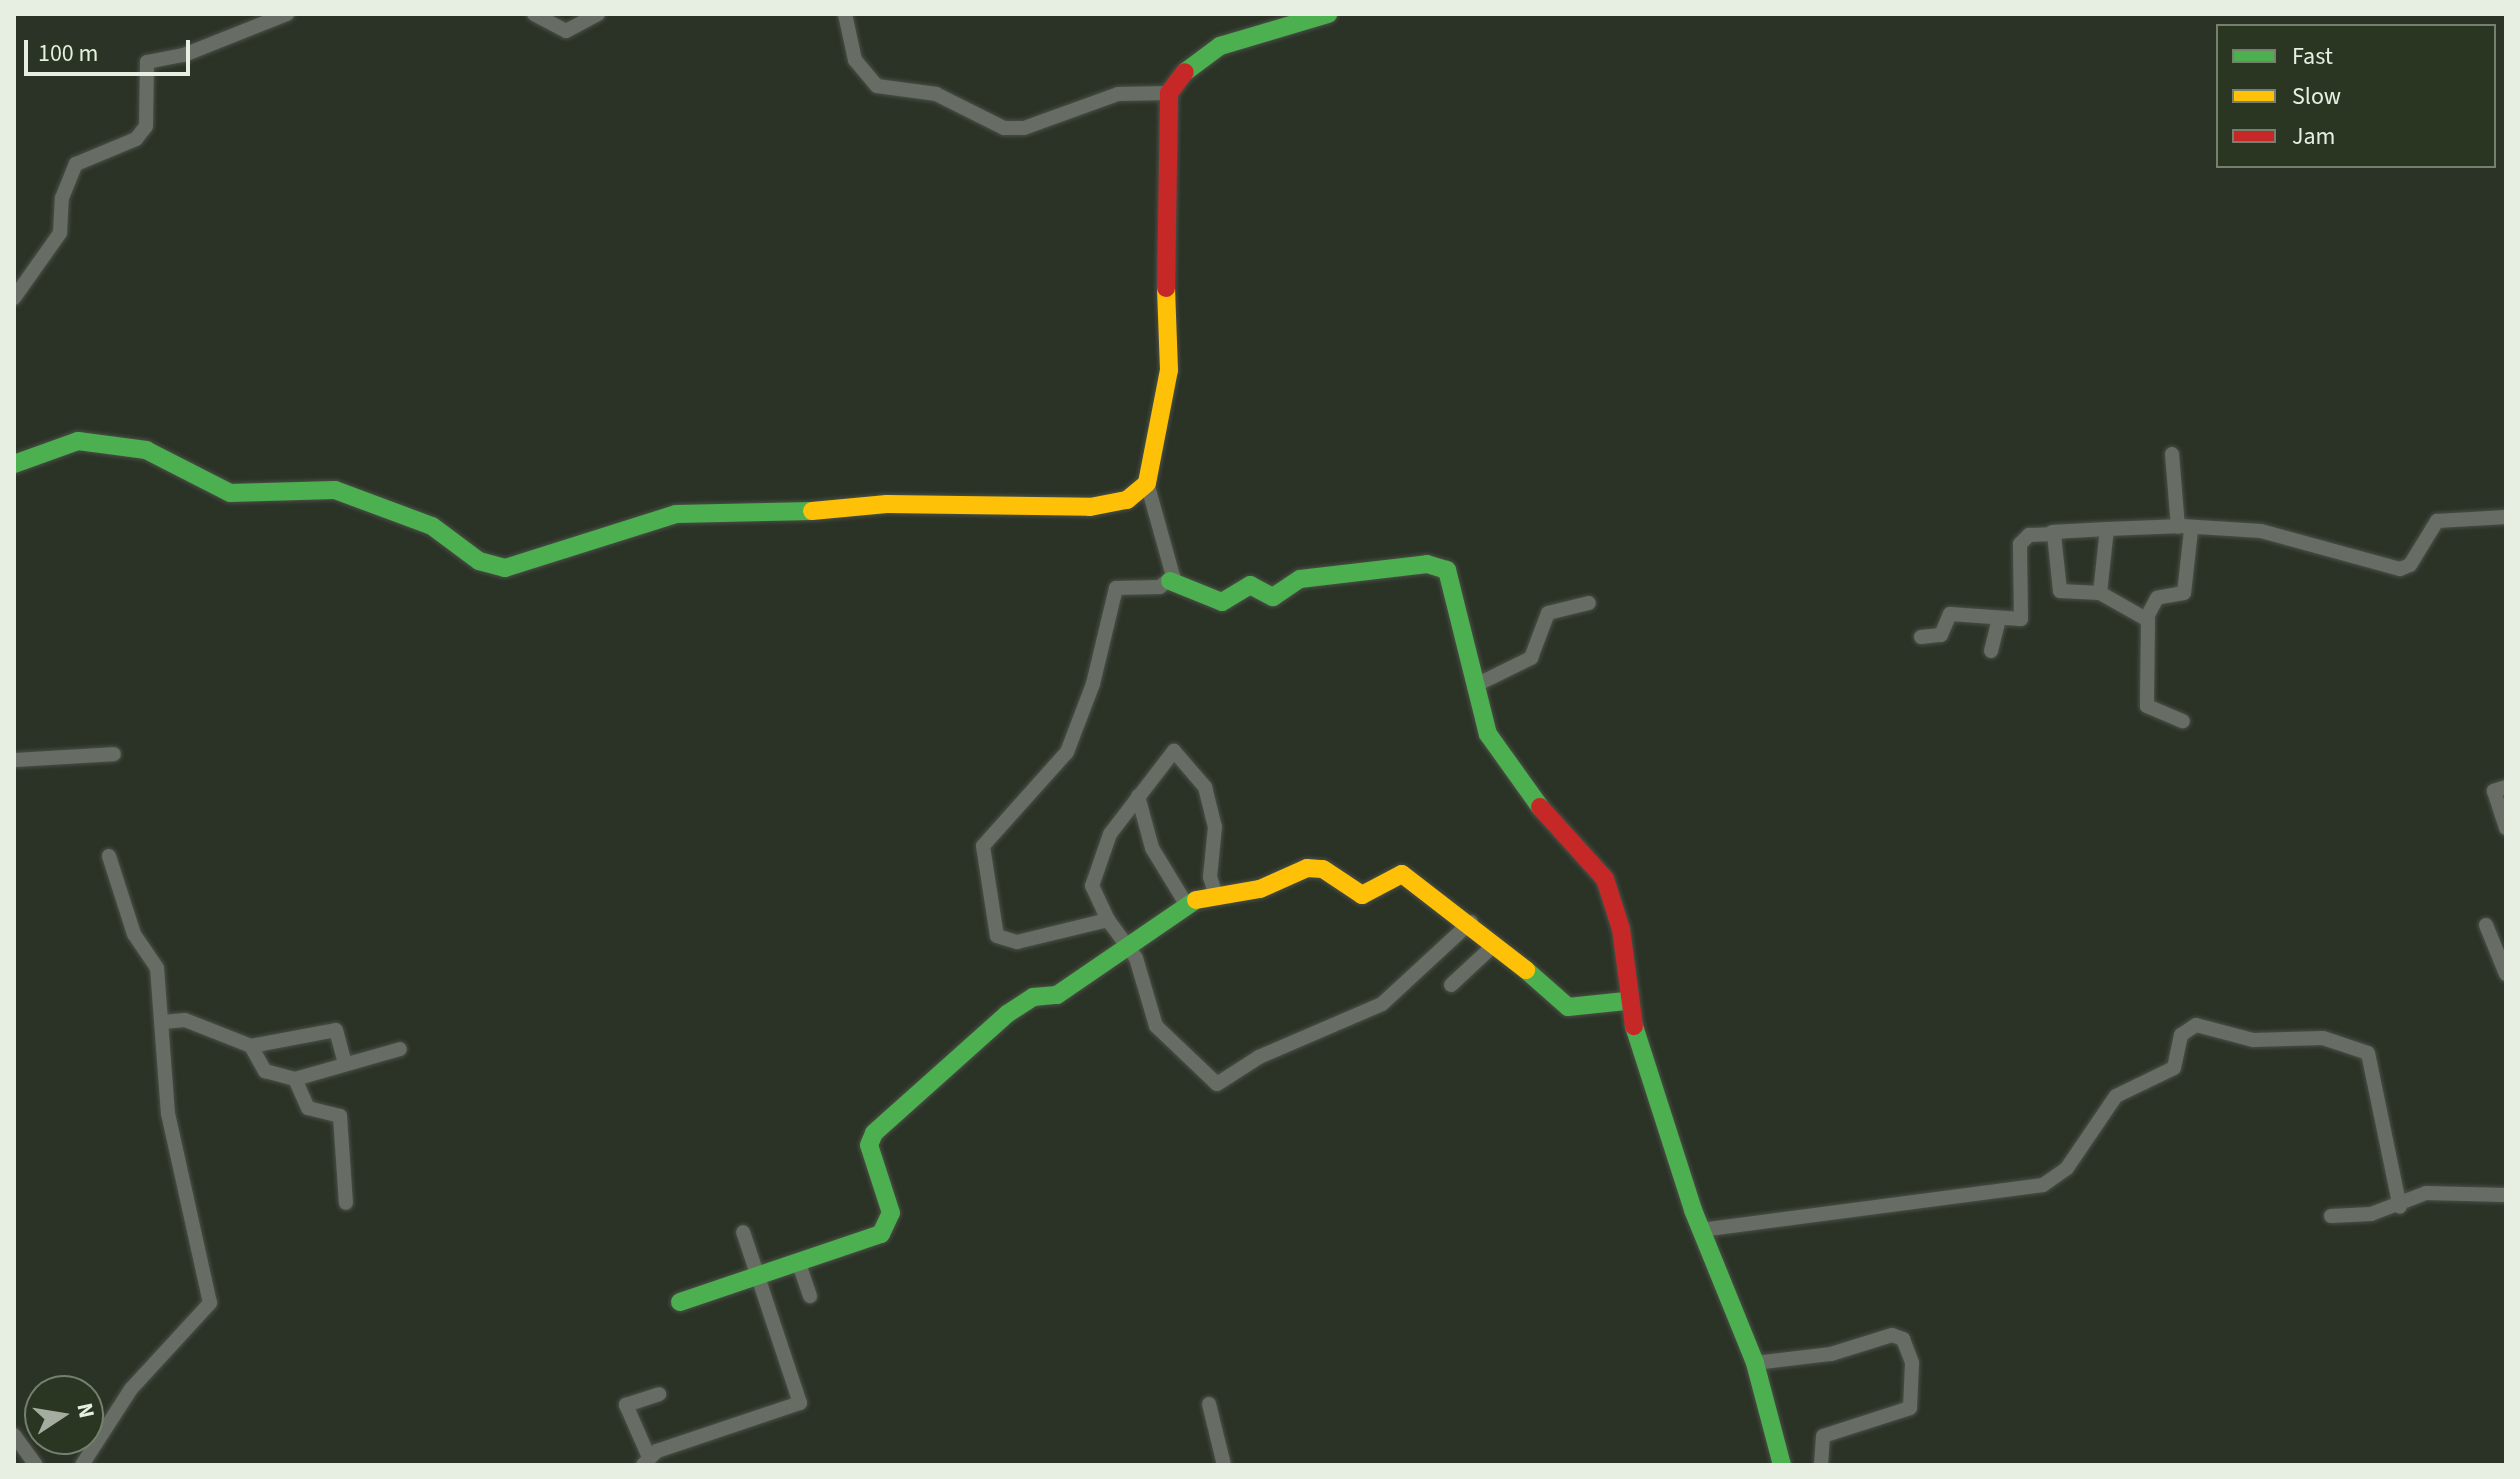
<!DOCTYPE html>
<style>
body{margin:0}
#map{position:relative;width:2520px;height:1479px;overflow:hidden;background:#2b3226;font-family:"Source Sans 3",sans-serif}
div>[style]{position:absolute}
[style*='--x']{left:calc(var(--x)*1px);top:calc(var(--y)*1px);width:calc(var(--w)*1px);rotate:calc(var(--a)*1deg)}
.roads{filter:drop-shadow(0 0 2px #4a5046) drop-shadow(0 0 2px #4a5046)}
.street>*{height:14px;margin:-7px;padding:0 7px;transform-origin:7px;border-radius:7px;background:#676d64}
.fast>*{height:18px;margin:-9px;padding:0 9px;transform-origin:9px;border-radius:9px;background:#4caf50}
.slow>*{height:18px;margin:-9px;padding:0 9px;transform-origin:9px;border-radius:9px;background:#ffc107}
.jam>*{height:18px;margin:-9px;padding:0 9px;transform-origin:9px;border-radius:9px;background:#c62828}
span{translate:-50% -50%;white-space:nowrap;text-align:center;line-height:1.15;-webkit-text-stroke:8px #2a3622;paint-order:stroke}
.frame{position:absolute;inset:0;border:16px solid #e7efe2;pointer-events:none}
.legend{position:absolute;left:2216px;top:24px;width:280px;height:144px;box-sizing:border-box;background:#2a3622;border:2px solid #76806f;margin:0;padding:10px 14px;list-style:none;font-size:24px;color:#e7efe2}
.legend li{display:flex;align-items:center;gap:16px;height:40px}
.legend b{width:40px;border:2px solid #76806f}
.north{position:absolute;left:24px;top:1375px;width:80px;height:80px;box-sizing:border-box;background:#2a3622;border:2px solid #76806f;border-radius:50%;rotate:78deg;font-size:22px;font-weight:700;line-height:32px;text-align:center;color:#e7efe2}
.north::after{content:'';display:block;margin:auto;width:28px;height:36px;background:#a5ada0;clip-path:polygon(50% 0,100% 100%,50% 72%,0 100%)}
.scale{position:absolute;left:24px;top:40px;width:166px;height:36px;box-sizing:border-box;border:4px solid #e7efe2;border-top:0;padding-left:10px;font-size:24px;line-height:28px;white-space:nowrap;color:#e7efe2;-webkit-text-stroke:6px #2a3622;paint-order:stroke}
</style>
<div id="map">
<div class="roads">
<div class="street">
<div style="--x:534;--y:14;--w:36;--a:28"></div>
<div style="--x:566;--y:31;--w:36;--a:-28"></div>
<div style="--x:845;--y:14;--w:47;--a:77.7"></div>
<div style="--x:855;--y:60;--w:34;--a:50"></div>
<div style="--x:877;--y:86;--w:60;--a:7.7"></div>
<div style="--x:936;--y:94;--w:76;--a:26.6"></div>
<div style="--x:1004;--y:128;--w:20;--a:0"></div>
<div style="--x:1024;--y:128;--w:100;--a:-19.9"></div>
<div style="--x:1118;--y:94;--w:51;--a:-1.1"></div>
<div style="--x:14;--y:298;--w:80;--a:-54.7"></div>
<div style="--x:60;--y:233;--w:35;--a:-87"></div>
<div style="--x:62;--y:198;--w:37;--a:-68"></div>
<div style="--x:76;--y:164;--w:65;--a:-22.6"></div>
<div style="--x:136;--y:139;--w:16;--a:-52"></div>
<div style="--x:146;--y:126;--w:64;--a:-89.1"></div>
<div style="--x:147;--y:62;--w:38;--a:-11"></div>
<div style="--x:184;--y:55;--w:111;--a:-21.7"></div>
<div style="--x:2172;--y:454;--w:73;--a:85.3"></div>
<div style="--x:1147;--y:483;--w:97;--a:74.4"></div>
<div style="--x:1173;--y:576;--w:17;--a:140"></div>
<div style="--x:1160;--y:587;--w:44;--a:178.7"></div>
<div style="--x:1116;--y:588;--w:99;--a:103.5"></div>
<div style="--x:1093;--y:684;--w:73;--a:110.9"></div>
<div style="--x:1067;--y:752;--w:126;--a:131.8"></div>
<div style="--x:983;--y:846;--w:91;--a:81.2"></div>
<div style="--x:997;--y:936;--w:21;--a:17"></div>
<div style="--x:1017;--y:942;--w:94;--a:-13.6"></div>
<div style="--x:1108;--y:920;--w:47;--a:53.6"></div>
<div style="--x:1136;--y:958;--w:71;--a:73.6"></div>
<div style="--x:1156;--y:1026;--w:84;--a:43.6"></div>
<div style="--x:1217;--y:1084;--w:50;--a:-32.7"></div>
<div style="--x:1259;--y:1057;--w:134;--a:-23.3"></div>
<div style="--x:1382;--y:1004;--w:121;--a:-42.7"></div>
<div style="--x:2191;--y:530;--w:63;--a:96.3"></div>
<div style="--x:2184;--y:593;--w:27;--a:170"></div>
<div style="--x:2157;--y:598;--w:24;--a:118"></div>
<div style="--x:2146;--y:619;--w:53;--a:-150.5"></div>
<div style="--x:2100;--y:593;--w:64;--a:-83.8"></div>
<div style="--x:2107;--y:529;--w:75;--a:-2.3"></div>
<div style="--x:2182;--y:526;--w:79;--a:3.6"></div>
<div style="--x:2261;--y:531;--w:144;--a:15.3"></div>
<div style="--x:2400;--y:569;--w:11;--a:-22"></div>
<div style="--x:2410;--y:565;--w:52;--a:-58.5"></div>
<div style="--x:2437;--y:521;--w:69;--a:-3.3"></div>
<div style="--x:2052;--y:532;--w:55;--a:-3.1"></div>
<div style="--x:2148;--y:619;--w:87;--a:90.7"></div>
<div style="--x:2147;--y:706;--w:39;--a:23"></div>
<div style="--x:1921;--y:637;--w:20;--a:-6"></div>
<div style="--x:1941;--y:635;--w:23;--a:-67"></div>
<div style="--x:1950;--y:614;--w:71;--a:4"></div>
<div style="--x:2021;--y:619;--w:75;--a:-90.8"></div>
<div style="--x:2020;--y:544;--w:13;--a:-45"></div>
<div style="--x:2029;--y:535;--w:25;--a:-2"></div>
<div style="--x:2054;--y:534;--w:57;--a:84"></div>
<div style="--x:2060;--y:591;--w:40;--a:2.9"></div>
<div style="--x:1991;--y:651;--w:34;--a:-76"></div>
<div style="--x:1474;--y:686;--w:64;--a:-26.2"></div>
<div style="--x:1531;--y:658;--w:48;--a:-69.3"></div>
<div style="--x:1548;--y:613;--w:42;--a:-13.7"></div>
<div style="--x:14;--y:760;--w:100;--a:-3.4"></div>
<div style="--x:2506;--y:787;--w:13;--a:162"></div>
<div style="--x:2494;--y:791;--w:39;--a:72"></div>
<div style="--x:1138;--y:796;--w:54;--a:74.9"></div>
<div style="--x:1152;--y:848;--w:63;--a:58.6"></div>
<div style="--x:1108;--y:920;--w:38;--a:-115"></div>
<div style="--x:1092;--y:886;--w:55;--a:-70.9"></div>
<div style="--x:1110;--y:834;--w:105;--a:-52.4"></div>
<div style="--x:1174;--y:751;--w:48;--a:49.3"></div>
<div style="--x:1205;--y:787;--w:41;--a:76"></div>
<div style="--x:1215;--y:827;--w:50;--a:95.7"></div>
<div style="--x:1210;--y:877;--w:20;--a:72"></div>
<div style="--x:2486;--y:925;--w:53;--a:67.8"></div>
<div style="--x:1451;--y:985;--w:59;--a:-42.9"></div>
<div style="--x:163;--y:1022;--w:22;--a:-5"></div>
<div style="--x:185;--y:1020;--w:71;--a:21.5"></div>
<div style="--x:251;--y:1046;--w:86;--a:-10.7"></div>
<div style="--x:336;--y:1030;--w:31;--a:75"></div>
<div style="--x:251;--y:1046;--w:29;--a:61"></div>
<div style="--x:265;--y:1071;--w:31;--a:15"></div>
<div style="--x:295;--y:1079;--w:109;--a:-15.9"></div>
<div style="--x:295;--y:1079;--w:32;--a:66"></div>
<div style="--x:308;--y:1108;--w:33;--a:14"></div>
<div style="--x:340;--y:1116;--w:87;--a:86.1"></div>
<div style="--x:2331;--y:1216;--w:40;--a:-2.9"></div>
<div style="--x:2371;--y:1214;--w:59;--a:-20.9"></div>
<div style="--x:2426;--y:1193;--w:80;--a:1.4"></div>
<div style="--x:1701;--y:1230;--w:345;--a:-7.5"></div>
<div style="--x:2043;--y:1185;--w:29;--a:-35"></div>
<div style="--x:2067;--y:1168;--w:87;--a:-55.8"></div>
<div style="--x:2116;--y:1096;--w:64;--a:-25.8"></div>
<div style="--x:2174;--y:1068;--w:34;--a:-78"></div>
<div style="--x:2181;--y:1035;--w:18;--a:-34"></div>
<div style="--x:2196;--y:1025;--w:59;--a:14.7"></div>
<div style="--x:2253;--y:1040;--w:70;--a:-1.6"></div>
<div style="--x:2323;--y:1038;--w:47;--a:18.4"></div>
<div style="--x:2368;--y:1053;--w:157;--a:78.3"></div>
<div style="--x:799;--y:1264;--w:34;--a:71"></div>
<div style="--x:1755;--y:1363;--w:77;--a:-6.8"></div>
<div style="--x:1831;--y:1354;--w:64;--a:-17.3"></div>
<div style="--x:1892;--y:1335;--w:12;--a:20"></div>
<div style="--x:1903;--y:1339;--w:26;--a:69"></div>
<div style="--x:1912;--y:1363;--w:45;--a:92.5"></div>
<div style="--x:1910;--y:1408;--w:91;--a:162.2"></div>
<div style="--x:1823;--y:1436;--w:29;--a:94"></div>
<div style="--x:1209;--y:1404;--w:63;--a:76.2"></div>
<div style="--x:14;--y:1435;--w:37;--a:54"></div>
<div style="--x:648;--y:1455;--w:55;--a:-113.7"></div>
<div style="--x:626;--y:1405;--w:35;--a:-18"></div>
<div style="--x:82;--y:1465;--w:90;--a:-57.2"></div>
<div style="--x:131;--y:1389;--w:117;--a:-47.4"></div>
<div style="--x:210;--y:1303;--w:194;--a:-102.5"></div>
<div style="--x:168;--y:1114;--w:146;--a:-94.3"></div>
<div style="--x:157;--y:968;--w:41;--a:-124.1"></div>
<div style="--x:134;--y:934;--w:82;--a:-107.8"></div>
<div style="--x:643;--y:1465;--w:20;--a:-45"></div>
<div style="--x:657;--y:1451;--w:151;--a:-18.6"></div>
<div style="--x:800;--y:1403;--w:180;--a:-108.4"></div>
</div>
<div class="fast">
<div style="--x:1185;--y:72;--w:44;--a:-36.6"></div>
<div style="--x:1220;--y:46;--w:113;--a:-16.5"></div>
<div style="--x:14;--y:464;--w:68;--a:-19.8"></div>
<div style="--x:78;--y:441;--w:69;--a:7.5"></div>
<div style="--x:146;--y:450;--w:94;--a:27.1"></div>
<div style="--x:230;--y:493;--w:105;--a:-1.6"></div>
<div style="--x:335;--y:490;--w:103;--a:20.4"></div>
<div style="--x:432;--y:526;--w:59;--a:36.7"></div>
<div style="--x:479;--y:561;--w:27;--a:15"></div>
<div style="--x:505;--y:568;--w:179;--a:-17.5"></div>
<div style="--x:676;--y:514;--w:136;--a:-1.3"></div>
<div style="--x:1170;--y:581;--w:56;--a:22"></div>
<div style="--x:1222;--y:602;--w:33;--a:-31"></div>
<div style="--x:1250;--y:585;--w:26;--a:28"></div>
<div style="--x:1273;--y:597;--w:32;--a:-34"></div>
<div style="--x:1300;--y:579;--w:128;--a:-6.7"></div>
<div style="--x:1427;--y:564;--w:21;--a:17"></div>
<div style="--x:1447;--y:570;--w:169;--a:76"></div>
<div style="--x:1488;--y:734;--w:90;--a:54.5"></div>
<div style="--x:1526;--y:970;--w:56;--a:41.4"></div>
<div style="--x:1568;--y:1007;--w:58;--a:-5.9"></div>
<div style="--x:1634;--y:1026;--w:193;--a:72.2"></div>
<div style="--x:1693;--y:1210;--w:165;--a:67.9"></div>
<div style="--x:1755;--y:1363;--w:106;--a:75.2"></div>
<div style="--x:680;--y:1302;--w:212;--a:-18.7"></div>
<div style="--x:881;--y:1234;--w:23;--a:-65"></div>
<div style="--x:891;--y:1213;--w:71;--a:-107.9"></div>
<div style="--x:869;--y:1145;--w:13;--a:-67"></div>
<div style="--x:874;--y:1133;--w:178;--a:-41.8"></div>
<div style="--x:1007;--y:1014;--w:31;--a:-33"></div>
<div style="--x:1033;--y:997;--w:24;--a:-5"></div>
<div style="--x:1057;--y:995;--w:168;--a:-34.4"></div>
</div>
<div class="slow">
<div style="--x:812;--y:511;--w:75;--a:-5.3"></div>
<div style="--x:887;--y:504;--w:203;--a:0.8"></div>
<div style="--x:1090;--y:507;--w:38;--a:-11"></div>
<div style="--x:1127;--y:500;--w:26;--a:-40"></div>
<div style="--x:1147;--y:483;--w:115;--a:-79"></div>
<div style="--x:1169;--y:370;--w:82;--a:-92.1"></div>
<div style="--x:1196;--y:900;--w:65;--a:-9.8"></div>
<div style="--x:1260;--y:889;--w:51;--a:-24.1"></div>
<div style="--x:1307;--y:868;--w:16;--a:4"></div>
<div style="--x:1323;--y:869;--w:47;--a:33.7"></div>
<div style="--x:1362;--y:895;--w:45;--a:-27.7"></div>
<div style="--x:1402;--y:874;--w:157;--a:37.7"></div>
</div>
<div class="jam">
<div style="--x:1166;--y:288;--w:195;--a:-89.1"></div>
<div style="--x:1169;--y:93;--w:26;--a:-53"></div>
<div style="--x:1540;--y:807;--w:97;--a:47.9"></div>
<div style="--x:1605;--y:879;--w:52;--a:72.3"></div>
<div style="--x:1621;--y:929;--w:98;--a:82.4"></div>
</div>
</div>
<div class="frame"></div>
<ul class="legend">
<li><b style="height:10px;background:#4caf50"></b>Fast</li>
<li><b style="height:10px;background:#ffc107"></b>Slow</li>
<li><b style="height:10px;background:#c62828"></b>Jam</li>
</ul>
<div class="north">N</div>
<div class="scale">100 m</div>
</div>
